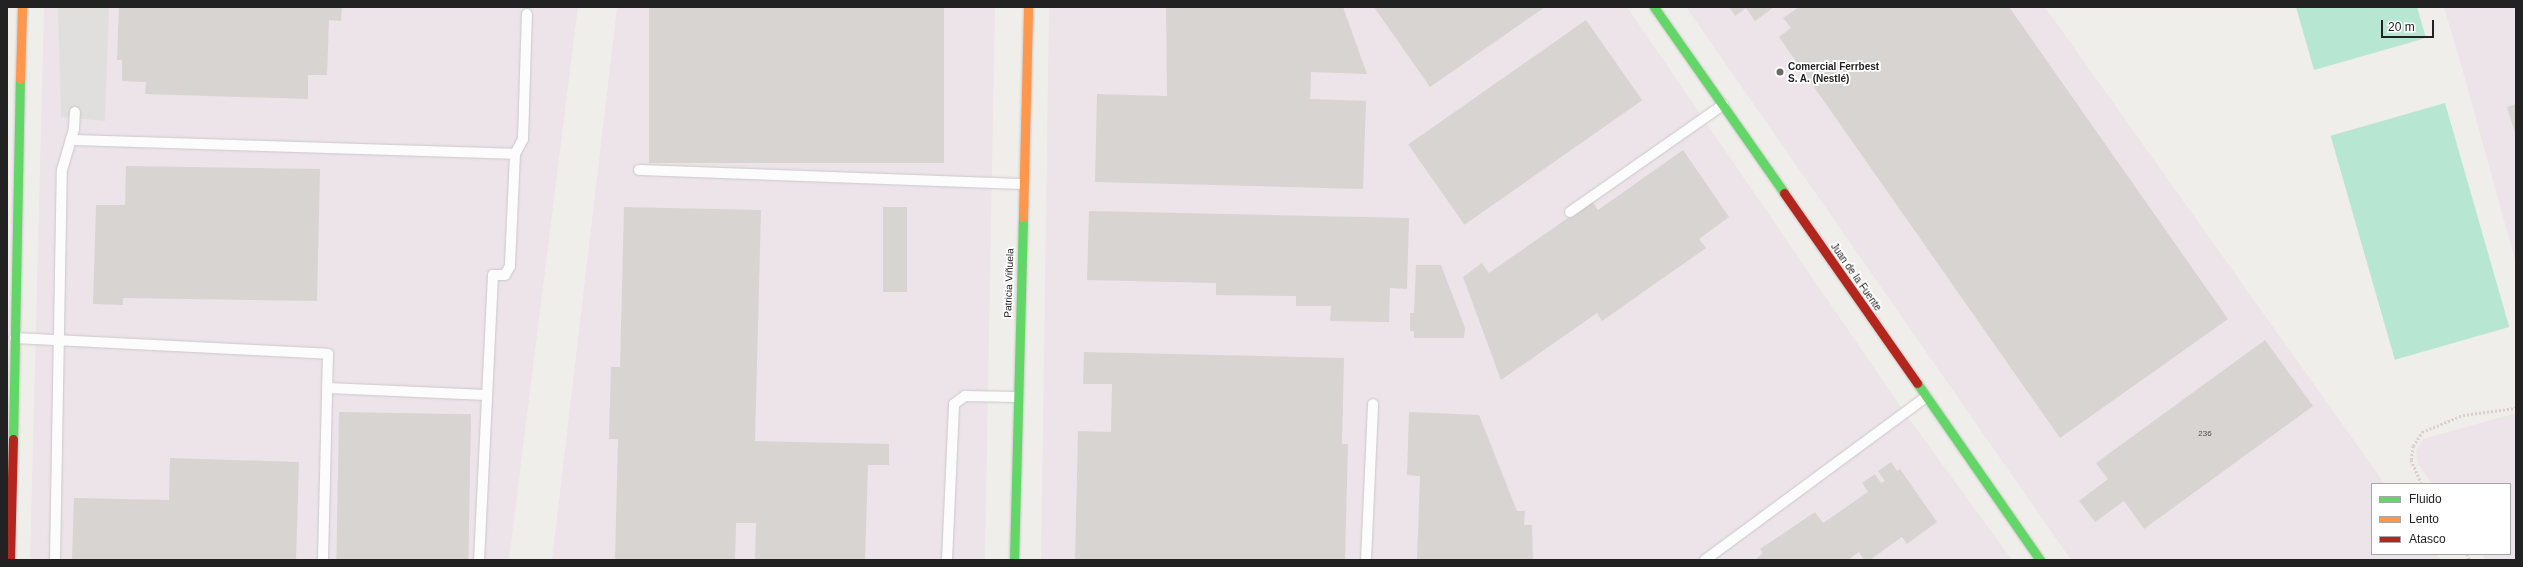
<!DOCTYPE html>
<meta charset="utf-8">
<style>
body{margin:0}
#map{position:relative;width:2523px;height:567px;overflow:hidden;background:#f0eeeb;font-family:Helvetica,sans-serif}
div>[style]{position:absolute}
[style*='--x']{left:calc(var(--x)*1px);top:calc(var(--y)*1px);width:calc(var(--w)*1px);rotate:calc(var(--a)*1deg)}
.industrial>*{inset:0;background:#ede4e9}
.pitch>*{inset:0;background:#b7e6d2;transform-origin:0 0}
.parking>*{inset:0;background:#e0dfde}
.building>*{inset:0;background:#d7d4d2;transform-origin:0 0}
.path>*{height:2.5px;margin-top:-1.25px;transform-origin:0;background:repeating-linear-gradient(90deg,#dccecd 0 2px,transparent 0 4px)}
.roads{filter:drop-shadow(0 0 1px #c9c8c7) drop-shadow(0 0 1px #c9c8c7)}
.lane>*{height:10px;margin:-5px;padding:0 5px;transform-origin:5px;border-radius:5px;background:#fdfcfc}
.fast>*{height:9px;margin:-4.5px;padding:0 4.5px;transform-origin:4.5px;border-radius:4.5px;background:#63d668}
.slow>*{height:9px;margin:-4.5px;padding:0 4.5px;transform-origin:4.5px;border-radius:4.5px;background:#ff974d}
.jam>*{height:9px;margin:-4.5px;padding:0 4.5px;transform-origin:4.5px;border-radius:4.5px;background:#b3261e}
.dots>*{width:11px;height:11px;translate:-50% -50%;box-sizing:border-box;border:2px solid #fff;border-radius:50%}
span{translate:-50% -50%;white-space:nowrap;text-align:center;line-height:1.15;-webkit-text-stroke:3.5px #fff;paint-order:stroke}
.number-label{font-size:8px;color:#4f4e4e}
.number-label span{-webkit-text-stroke-width:0}
.poi-label{font-size:10px;color:#222;font-weight:700}
.left{translate:0 -50%;text-align:left}
.street-label{font-size:10px;color:#222}
.frame{position:absolute;inset:0;border:8px solid #222;pointer-events:none}
.legend{position:absolute;left:2371px;top:483px;width:140px;height:72px;box-sizing:border-box;background:#fff;border:1px solid #a7a7a7;margin:0;padding:5px 7px;list-style:none;font-size:12px;color:#222}
.legend li{display:flex;align-items:center;gap:8px;height:20px}
.legend b{width:20px;border:1px solid #a7a7a7}
.scale{position:absolute;left:2381px;top:20px;width:53px;height:18px;box-sizing:border-box;border:2px solid #222;border-top:0;padding-left:5px;font-size:12px;line-height:14px;white-space:nowrap;color:#222;-webkit-text-stroke:3px #fff;paint-order:stroke}
</style>
<div id="map">
<div class="industrial">
<div style="clip-path:polygon(44px 7px,578px 7px,509px 560px,30px 560px)"></div>
<div style="clip-path:polygon(617px 7px,995px 7px,985px 560px,552px 560px)"></div>
<div style="clip-path:polygon(1049px 7px,1627px 7px,1905px 413px,2012px 560px,1041px 560px)"></div>
<div style="clip-path:polygon(1686px 7px,2045px 7px,2385px 484px,2372px 484px,2372px 554px,2436px 554px,2441px 560px,2071px 560px)"></div>
<div style="clip-path:polygon(2444px 7px,2516px 7px,2516px 264px,2460px 61px)"></div>
<div style="clip-path:polygon(2516px 413px,2516px 560px,2486px 560px,2482px 554px,2510px 554px,2510px 484px,2432px 484px,2418px 464px,2416px 450px,2423px 439px)"></div>
</div>
<div class="pitch">
<div style="clip-path:polygon(2296px 7px,2417px 7px,2426px 38px,2314px 70px)"></div>
<div style="left:2445px;top:103px;width:233px;height:119px;rotate:74deg"></div>
</div>
<div class="parking">
<div style="clip-path:polygon(58px 7px,109px 7px,105px 121px,61px 117px)"></div>
</div>
<div class="building">
<div style="clip-path:polygon(119px 7px,342px 7px,341px 21px,329px 20px,327px 75px,308px 75px,308px 99px,145px 94px,146px 82px,122px 81px,122px 60px,117px 60px)"></div>
<div style="left:649px;top:7px;width:295px;height:156px"></div>
<div style="clip-path:polygon(1166px 7px,1343px 7px,1367px 74px,1311px 72px,1310px 99px,1366px 101px,1363px 189px,1095px 182px,1097px 94px,1167px 96px)"></div>
<div style="clip-path:polygon(1374px 7px,1545px 7px,1430px 87px)"></div>
<div style="clip-path:polygon(1729px 7px,1774px 7px,1755px 21px,1746px 8px,1735px 16px)"></div>
<div style="clip-path:polygon(1799px 7px,2009px 7px,2228px 319px,2060px 438px,1779px 37px,1791px 28px,1783px 18px)"></div>
<div style="left:1586px;top:20px;width:98px;height:217px;rotate:55deg"></div>
<div style="clip-path:polygon(2516px 104px,2516px 136px,2507px 107px)"></div>
<div style="clip-path:polygon(1683px 150px,1729px 217px,1699px 239px,1706px 248px,1602px 321px,1597px 313px,1501px 380px,1463px 277px,1482px 263px,1489px 273px,1592px 201px,1598px 210px)"></div>
<div style="clip-path:polygon(126px 166px,320px 169px,317px 301px,123px 298px,123px 305px,93px 304px,96px 205px,125px 205px)"></div>
<div style="clip-path:polygon(624px 207px,761px 210px,755px 441px,889px 444px,889px 465px,868px 465px,865px 560px,755px 560px,756px 523px,736px 523px,735px 560px,615px 560px,618px 439px,609px 439px,611px 367px,620px 367px)"></div>
<div style="left:883px;top:207px;width:24px;height:85px"></div>
<div style="clip-path:polygon(1089px 211px,1409px 218px,1407px 289px,1390px 288px,1389px 322px,1330px 321px,1331px 306px,1296px 306px,1296px 296px,1216px 295px,1216px 283px,1087px 280px)"></div>
<div style="clip-path:polygon(1416px 265px,1441px 265px,1465px 328px,1464px 338px,1414px 338px,1414px 331px,1410px 331px,1410px 313px,1414px 313px)"></div>
<div style="clip-path:polygon(2265px 340px,2313px 406px,2144px 529px,2124px 501px,2095px 522px,2079px 501px,2108px 479px,2096px 463px)"></div>
<div style="clip-path:polygon(1084px 352px,1344px 358px,1342px 444px,1348px 444px,1345px 560px,1075px 560px,1078px 431px,1111px 432px,1112px 384px,1083px 384px)"></div>
<div style="left:339px;top:412px;width:132px;height:148px;rotate:1deg"></div>
<div style="clip-path:polygon(1409px 412px,1479px 415px,1517px 511px,1525px 511px,1524px 525px,1532px 525px,1533px 560px,1417px 560px,1420px 476px,1407px 475px)"></div>
<div style="clip-path:polygon(170px 458px,299px 462px,296px 560px,72px 560px,74px 498px,169px 500px)"></div>
<div style="clip-path:polygon(1891px 462px,1897px 471px,1900px 469px,1937px 522px,1907px 544px,1902px 537px,1870px 560px,1864px 560px,1859px 552px,1848px 560px,1755px 560px,1763px 553px,1760px 549px,1815px 512px,1823px 523px,1868px 492px,1862px 483px,1875px 474px,1881px 483px,1885px 481px,1878px 471px)"></div>
</div>
<div class="path">
<div style="--x:2421;--y:484;--w:26;--a:-113"></div>
<div style="--x:2411;--y:460;--w:14;--a:-82"></div>
<div style="--x:2413;--y:446;--w:17;--a:-57"></div>
<div style="--x:2422;--y:432;--w:44;--a:-22.5"></div>
<div style="--x:2463;--y:415;--w:53;--a:-7.5"></div>
<div style="--x:2467;--y:554;--w:7;--a:63"></div>
</div>
<div class="roads">
<div class="lane">
<div style="--x:71;--y:140;--w:444;--a:1.8"></div>
<div style="--x:515;--y:154;--w:112;--a:92.6"></div>
<div style="--x:510;--y:266;--w:10;--a:119"></div>
<div style="--x:505;--y:275;--w:12;--a:180"></div>
<div style="--x:493;--y:275;--w:285;--a:92.8"></div>
<div style="--x:515;--y:154;--w:17;--a:-62"></div>
<div style="--x:523;--y:139;--w:125;--a:-88.2"></div>
<div style="--x:639;--y:170;--w:384;--a:2.1"></div>
<div style="--x:1570;--y:212;--w:187;--a:-35"></div>
<div style="--x:15;--y:338;--w:313;--a:2.9"></div>
<div style="--x:328;--y:354;--w:206;--a:91.4"></div>
<div style="--x:327;--y:388;--w:160;--a:2.5"></div>
<div style="--x:55;--y:560;--w:390;--a:-89"></div>
<div style="--x:62;--y:170;--w:43;--a:-73.7"></div>
<div style="--x:74;--y:129;--w:17;--a:-87"></div>
<div style="--x:947;--y:560;--w:156;--a:-87.4"></div>
<div style="--x:954;--y:404;--w:14;--a:-36"></div>
<div style="--x:965;--y:396;--w:52;--a:1.1"></div>
<div style="--x:1366;--y:560;--w:156;--a:-87.4"></div>
<div style="--x:1705;--y:560;--w:275;--a:-36.4"></div>
</div>
<div class="fast">
<div style="--x:1654;--y:7;--w:227;--a:55"></div>
<div style="--x:1917;--y:383;--w:216;--a:55.2"></div>
<div style="--x:13;--y:439;--w:360;--a:-88.9"></div>
<div style="--x:1014;--y:560;--w:343;--a:-88.5"></div>
</div>
<div class="slow">
<div style="--x:20;--y:79;--w:72;--a:-88.4"></div>
<div style="--x:1023;--y:217;--w:210;--a:-88.6"></div>
</div>
<div class="jam">
<div style="--x:1784;--y:193;--w:232;--a:55"></div>
<div style="--x:10;--y:560;--w:121;--a:-88.6"></div>
</div>
</div>
<div class="dots">
<div style="left:1780px;top:72px;background:#6a6968"></div>
</div>
<div class="number-label">
<span style="left:2205px;top:434px">236</span>
</div>
<div class="poi-label">
<span class="left" style="left:1788px;top:72px">Comercial Ferrbest<br>S. A. (Nestlé)</span>
</div>
<div class="street-label">
<span style="left:1856px;top:277px;rotate:55deg">Juan de la Fuente</span>
<span style="left:1009px;top:283px;rotate:-88deg">Patricia Viñuela</span>
</div>
<div class="frame"></div>
<ul class="legend">
<li><b style="height:5px;background:#63d668"></b>Fluido</li>
<li><b style="height:5px;background:#ff974d"></b>Lento</li>
<li><b style="height:5px;background:#b3261e"></b>Atasco</li>
</ul>
<div class="scale">20 m</div>
</div>
